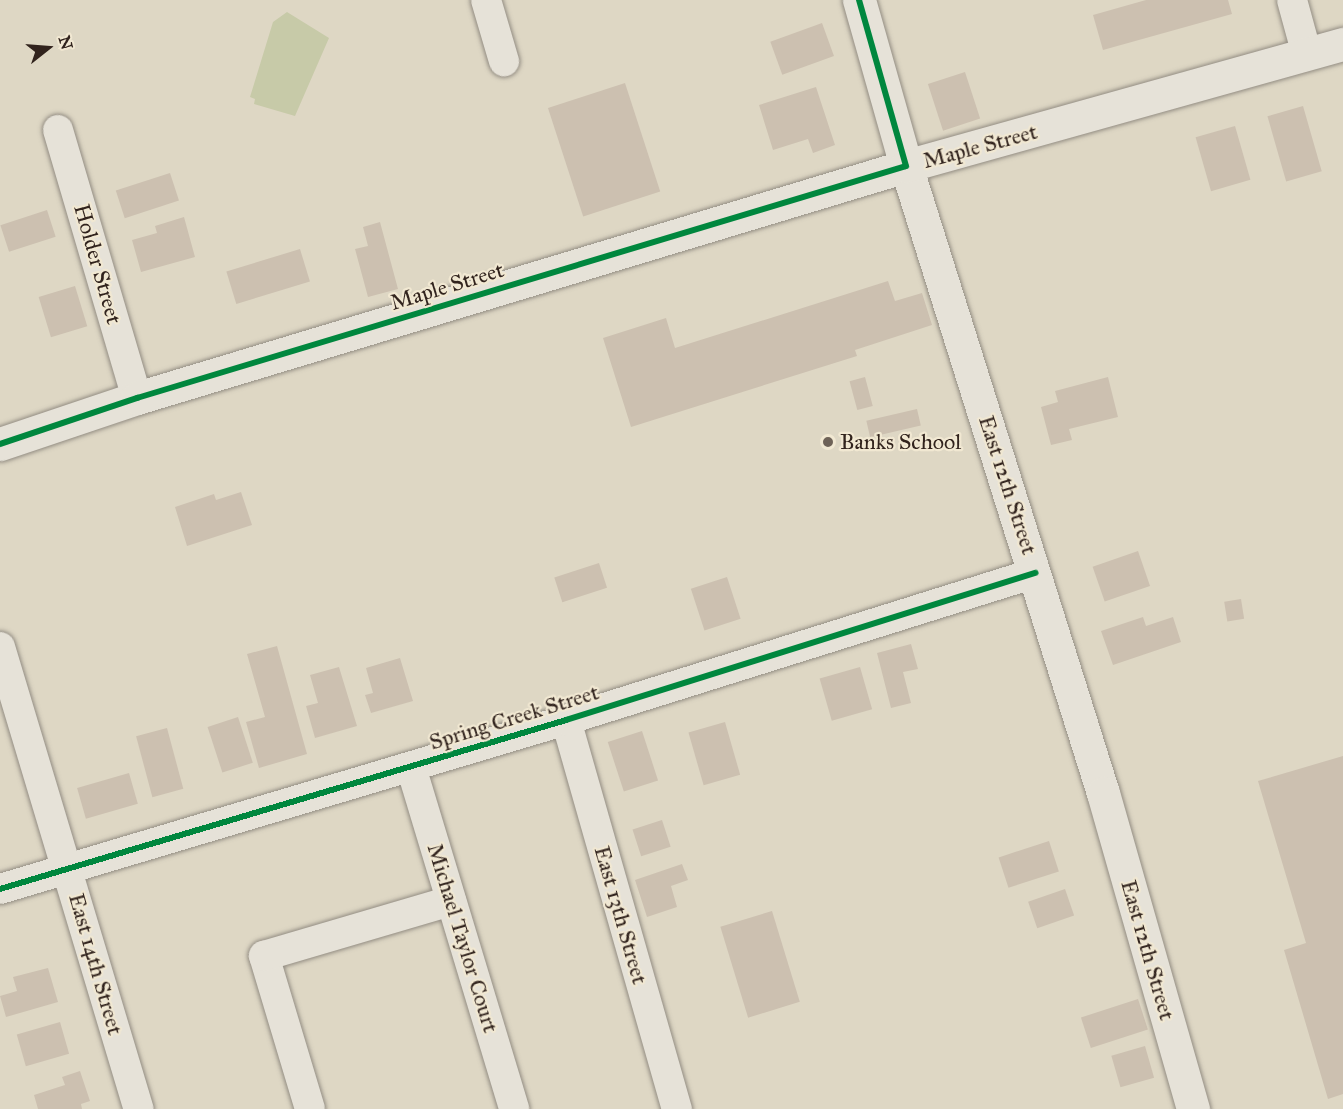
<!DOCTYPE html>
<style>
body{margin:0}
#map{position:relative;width:1343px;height:1109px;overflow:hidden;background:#ded7c4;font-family:"IM FELL Great Primer",serif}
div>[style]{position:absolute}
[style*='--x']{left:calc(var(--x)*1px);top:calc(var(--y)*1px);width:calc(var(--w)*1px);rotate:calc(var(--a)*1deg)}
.green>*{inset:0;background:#c7caa8}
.building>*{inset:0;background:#ccc0b0;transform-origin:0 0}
.roads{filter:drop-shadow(0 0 2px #938d83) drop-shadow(0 0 2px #938d83)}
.street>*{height:30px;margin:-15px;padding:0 15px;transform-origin:15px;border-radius:15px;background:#e6e2d8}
.secondary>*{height:33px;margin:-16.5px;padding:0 16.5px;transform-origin:16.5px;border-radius:16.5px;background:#e6e2d8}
.cycleway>*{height:6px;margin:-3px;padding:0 3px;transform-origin:3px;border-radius:3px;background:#00873e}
.dots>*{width:16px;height:16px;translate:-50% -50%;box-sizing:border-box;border:3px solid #f1e8d2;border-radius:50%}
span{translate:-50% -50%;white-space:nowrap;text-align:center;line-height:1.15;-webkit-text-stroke:4.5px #f1e8d2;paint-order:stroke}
.street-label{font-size:22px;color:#31231d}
.poi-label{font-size:22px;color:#31231d}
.left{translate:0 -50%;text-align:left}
.north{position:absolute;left:18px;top:18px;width:60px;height:60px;-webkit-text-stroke:4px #f1e8d2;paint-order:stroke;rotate:73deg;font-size:16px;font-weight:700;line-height:24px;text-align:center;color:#31231d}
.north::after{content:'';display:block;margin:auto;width:21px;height:27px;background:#31231d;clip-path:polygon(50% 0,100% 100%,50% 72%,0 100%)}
</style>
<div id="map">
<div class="green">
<div style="clip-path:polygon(287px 12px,329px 38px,295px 116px,254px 104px,255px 99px,250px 97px,273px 22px)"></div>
</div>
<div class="building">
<div style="clip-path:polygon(1146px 0,1228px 0,1232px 14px,1103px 50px,1093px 15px)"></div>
<div style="left:822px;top:23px;width:35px;height:55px;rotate:70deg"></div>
<div style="left:965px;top:72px;width:49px;height:39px;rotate:72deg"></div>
<div style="left:625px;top:83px;width:114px;height:81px;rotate:72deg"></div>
<div style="clip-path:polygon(816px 87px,835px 145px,813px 153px,808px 139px,773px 150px,759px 105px)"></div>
<div style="left:1303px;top:106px;width:68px;height:37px;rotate:74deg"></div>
<div style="left:1235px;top:126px;width:56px;height:41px;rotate:74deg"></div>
<div style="left:170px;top:173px;width:29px;height:57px;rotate:72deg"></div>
<div style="left:47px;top:210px;width:28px;height:49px;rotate:72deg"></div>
<div style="clip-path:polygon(184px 217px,195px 257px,141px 272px,132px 240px,157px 233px,155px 226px)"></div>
<div style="clip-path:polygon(380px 222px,398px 289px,368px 297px,355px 249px,368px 246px,363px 227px)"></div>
<div style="left:300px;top:249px;width:34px;height:77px;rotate:73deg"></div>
<div style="clip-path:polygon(888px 281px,895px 301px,922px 293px,932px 325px,855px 350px,857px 356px,631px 427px,603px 338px,666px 318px,675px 348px)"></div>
<div style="left:75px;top:286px;width:42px;height:38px;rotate:73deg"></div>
<div style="left:865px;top:377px;width:30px;height:16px;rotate:75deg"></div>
<div style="clip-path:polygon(1108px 377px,1118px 417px,1069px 429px,1072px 440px,1051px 445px,1041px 407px,1058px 402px,1055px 391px)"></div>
<div style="left:917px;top:409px;width:17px;height:52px;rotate:77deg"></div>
<div style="clip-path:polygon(241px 492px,252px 525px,187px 546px,175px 507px,214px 494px,216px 500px)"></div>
<div style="left:1138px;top:551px;width:37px;height:48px;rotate:71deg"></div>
<div style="left:599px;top:563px;width:26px;height:47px;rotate:72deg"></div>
<div style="left:727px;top:577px;width:44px;height:38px;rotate:72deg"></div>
<div style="left:1241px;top:599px;width:20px;height:17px;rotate:81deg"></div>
<div style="clip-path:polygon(1143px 617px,1146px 626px,1173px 617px,1181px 642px,1113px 665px,1101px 631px)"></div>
<div style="clip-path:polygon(911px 644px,918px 669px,903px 672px,911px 703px,891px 708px,877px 653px)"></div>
<div style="clip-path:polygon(277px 646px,307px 754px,259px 768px,246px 722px,265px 717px,247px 654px)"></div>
<div style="clip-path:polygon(400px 658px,413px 701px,371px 713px,365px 695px,373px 693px,366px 668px)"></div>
<div style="clip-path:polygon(339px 667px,357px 726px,315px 738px,306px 706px,318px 703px,310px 675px)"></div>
<div style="left:860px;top:667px;width:44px;height:42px;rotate:74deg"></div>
<div style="left:238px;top:717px;width:48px;height:32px;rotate:72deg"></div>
<div style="left:725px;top:722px;width:55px;height:38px;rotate:74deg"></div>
<div style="left:167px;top:728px;width:63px;height:32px;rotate:75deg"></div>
<div style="left:642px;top:731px;width:52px;height:36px;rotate:72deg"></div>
<div style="clip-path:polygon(1343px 756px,1343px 1094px,1328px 1099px,1284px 950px,1306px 943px,1258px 781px)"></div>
<div style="left:129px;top:773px;width:32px;height:54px;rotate:74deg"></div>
<div style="left:662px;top:820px;width:28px;height:31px;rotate:72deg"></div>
<div style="left:1049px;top:841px;width:32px;height:53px;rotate:72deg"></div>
<div style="clip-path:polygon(682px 864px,688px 880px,671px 886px,677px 907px,647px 917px,635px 880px)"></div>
<div style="left:1065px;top:889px;width:28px;height:39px;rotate:71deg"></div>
<div style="left:772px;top:911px;width:95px;height:54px;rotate:73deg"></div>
<div style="clip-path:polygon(48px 968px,58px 1002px,6px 1017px,0 996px,17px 991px,13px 977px)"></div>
<div style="left:1138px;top:999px;width:32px;height:60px;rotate:72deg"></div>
<div style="left:60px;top:1022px;width:33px;height:45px;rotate:74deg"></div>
<div style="left:1145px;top:1046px;width:33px;height:35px;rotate:74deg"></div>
<div style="clip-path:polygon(80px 1071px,90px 1101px,81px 1104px,82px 1109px,38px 1109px,34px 1095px,65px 1085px,62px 1077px)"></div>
</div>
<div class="roads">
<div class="street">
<div style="--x:486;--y:0;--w:64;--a:73.6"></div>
<div style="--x:1292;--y:0;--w:57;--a:74.7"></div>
<div style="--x:58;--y:130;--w:279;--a:73.6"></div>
<div style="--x:0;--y:647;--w:482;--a:73.3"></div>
<div style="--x:566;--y:720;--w:405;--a:74.1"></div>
<div style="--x:411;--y:767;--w:357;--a:73.2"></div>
<div style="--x:0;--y:889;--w:591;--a:-16.62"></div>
<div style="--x:566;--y:720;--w:492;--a:-17.4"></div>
<div style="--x:310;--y:1109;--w:160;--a:-106.7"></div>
<div style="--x:264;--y:956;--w:195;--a:-16.4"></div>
</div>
<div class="secondary">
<div style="--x:859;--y:0;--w:173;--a:74.2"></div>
<div style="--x:906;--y:166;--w:657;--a:72.56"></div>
<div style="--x:1103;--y:793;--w:329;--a:74.1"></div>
<div style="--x:0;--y:444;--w:145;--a:-18.6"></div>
<div style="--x:137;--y:398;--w:803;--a:-16.79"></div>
<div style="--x:906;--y:166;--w:454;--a:-15.6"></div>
</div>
</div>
<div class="cycleway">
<div style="--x:0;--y:444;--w:145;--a:-18.6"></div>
<div style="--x:137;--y:398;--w:803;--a:-16.79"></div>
<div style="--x:906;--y:166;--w:173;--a:-105.8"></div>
<div style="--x:0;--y:889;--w:591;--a:-16.62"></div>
<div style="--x:566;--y:720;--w:492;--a:-17.4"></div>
</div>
<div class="dots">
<div style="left:828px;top:442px;background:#6e6257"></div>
</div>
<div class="street-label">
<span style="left:980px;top:146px;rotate:-15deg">Maple Street</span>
<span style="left:98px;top:264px;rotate:74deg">Holder Street</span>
<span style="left:447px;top:286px;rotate:-17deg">Maple Street</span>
<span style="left:1008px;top:485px;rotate:72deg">East 12th Street</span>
<span style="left:514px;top:717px;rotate:-17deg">Spring Creek Street</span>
<span style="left:621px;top:915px;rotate:74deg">East 13th Street</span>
<span style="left:463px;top:938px;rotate:73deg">Michael Taylor Court</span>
<span style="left:1148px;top:950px;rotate:74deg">East 12th Street</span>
<span style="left:96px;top:964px;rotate:74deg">East 14th Street</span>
</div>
<div class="poi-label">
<span class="left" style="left:840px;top:442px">Banks School</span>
</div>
<div class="north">N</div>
</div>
